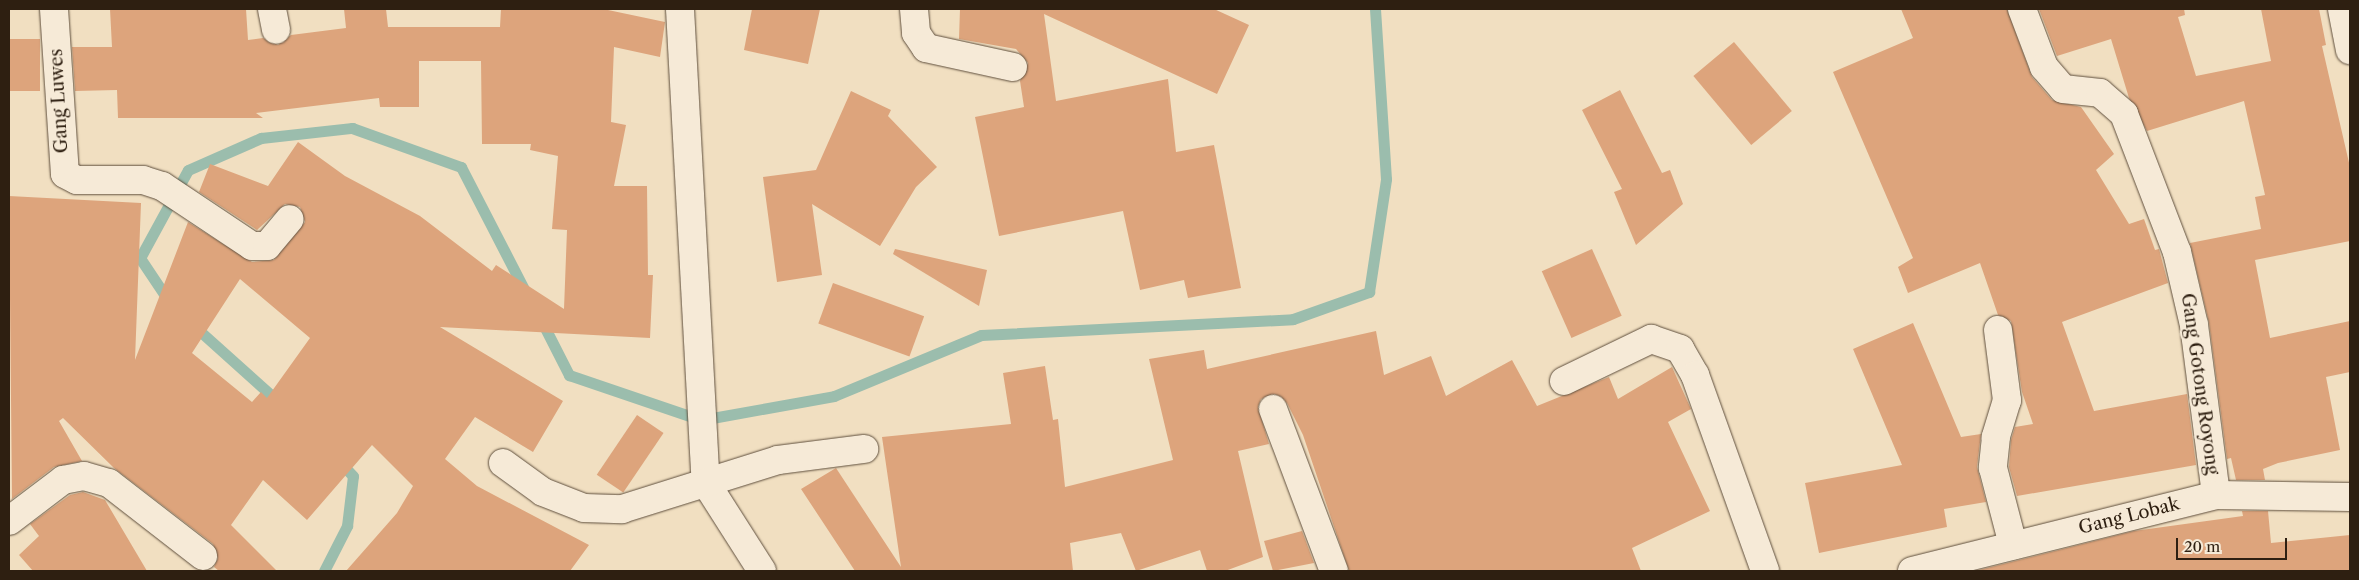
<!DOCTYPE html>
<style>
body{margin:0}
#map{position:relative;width:2359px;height:580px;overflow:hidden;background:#f1dfc1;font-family:"Libre Caslon Text",serif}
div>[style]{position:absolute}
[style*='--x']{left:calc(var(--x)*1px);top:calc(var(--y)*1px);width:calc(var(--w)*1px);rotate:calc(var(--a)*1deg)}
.stream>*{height:11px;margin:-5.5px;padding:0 5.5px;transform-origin:5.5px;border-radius:5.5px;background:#9bbdad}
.building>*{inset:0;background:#dda47c;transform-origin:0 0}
.roads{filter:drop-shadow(0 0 1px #5f4f3d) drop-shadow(0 0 1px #5f4f3d)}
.minor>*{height:28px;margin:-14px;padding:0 14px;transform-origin:14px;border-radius:14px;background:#f6ead7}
span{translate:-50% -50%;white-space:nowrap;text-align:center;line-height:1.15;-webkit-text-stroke:4.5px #f6ead7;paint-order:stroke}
.street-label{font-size:18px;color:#2e1f11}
.frame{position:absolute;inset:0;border:10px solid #2e1f11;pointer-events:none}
.scale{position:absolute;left:2176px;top:538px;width:111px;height:22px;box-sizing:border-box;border:2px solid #2e1f11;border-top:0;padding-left:6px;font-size:15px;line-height:18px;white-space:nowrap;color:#2e1f11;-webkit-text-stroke:4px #f6ead7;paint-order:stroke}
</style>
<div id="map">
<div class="stream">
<div style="--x:170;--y:303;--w:54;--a:-123.7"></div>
<div style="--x:140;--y:258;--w:100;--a:-61.4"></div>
<div style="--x:188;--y:170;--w:80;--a:-23.7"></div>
<div style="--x:261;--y:138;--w:92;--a:-6.3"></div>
<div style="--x:352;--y:128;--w:116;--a:19.7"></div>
<div style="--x:461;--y:167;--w:142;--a:62.7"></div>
<div style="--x:541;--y:320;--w:62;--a:63"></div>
<div style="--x:569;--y:375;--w:139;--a:18.8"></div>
<div style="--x:701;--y:420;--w:135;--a:-10.2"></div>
<div style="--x:834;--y:396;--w:159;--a:-22.5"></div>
<div style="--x:981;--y:335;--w:312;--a:-2.9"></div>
<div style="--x:1293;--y:319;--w:81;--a:-19.6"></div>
<div style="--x:1369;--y:292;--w:114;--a:-81.4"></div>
<div style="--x:1386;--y:179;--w:170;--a:-93.7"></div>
<div style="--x:193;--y:325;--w:118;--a:41.9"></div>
<div style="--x:324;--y:571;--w:51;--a:-62.9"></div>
<div style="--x:347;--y:526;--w:50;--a:-83.2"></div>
<div style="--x:353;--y:476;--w:21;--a:-133"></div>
</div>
<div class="building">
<div style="clip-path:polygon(evenodd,110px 9px,246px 9px,248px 40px,263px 38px,278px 45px,291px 35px,346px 28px,344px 9px,386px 9px,388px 27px,500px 27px,501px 9px,608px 10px,665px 22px,660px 57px,614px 47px,611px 122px,626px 125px,614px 186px,647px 186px,648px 275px,653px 275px,650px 338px,440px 327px,563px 401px,533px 452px,475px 417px,445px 459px,477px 486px,589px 545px,570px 571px,346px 571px,397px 513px,413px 486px,372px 445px,307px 520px,263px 480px,231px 525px,277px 571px,219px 571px,214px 567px,218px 558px,213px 544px,114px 468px,63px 418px,59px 421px,82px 461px,54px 467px,12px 499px,9px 196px,141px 203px,135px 360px,188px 222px,252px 262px,274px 260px,305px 222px,300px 207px,285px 204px,257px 230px,199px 192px,210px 164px,268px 186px,298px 142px,345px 176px,420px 216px,492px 271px,496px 265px,564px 309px,567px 230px,552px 229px,558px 156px,530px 150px,531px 144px,482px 144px,481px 61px,419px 61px,419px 107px,380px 107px,379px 98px,256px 113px,263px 118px,118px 118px,117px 90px,75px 91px,72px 47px,112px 47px,110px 9px,240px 279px,310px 338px,267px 398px,261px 392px,252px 402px,192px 353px,240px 279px)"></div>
<div style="clip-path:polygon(752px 9px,820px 9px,808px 64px,744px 50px)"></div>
<div style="clip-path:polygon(960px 9px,1214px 9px,1249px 25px,1217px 94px,1044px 14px,1056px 101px,1168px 79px,1176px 152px,1214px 145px,1241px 288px,1188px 298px,1184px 280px,1140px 290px,1123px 211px,999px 236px,975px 117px,1024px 107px,1020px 81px,1028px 63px,1016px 49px,959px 39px)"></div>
<div style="clip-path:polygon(1901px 9px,2007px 9px,2032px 77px,2052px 100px,2081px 107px,2114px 154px,2096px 170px,2129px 224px,2144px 219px,2155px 250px,2159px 249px,2168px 283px,2062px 322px,2094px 411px,2187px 394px,2196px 465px,2017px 496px,2009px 467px,2011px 440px,2015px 427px,2033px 424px,2022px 392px,2011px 321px,1998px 315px,1980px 263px,1908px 293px,1898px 267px,1913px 258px,1833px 72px,1913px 38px)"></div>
<div style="clip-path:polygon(2039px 9px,2184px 9px,2185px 15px,2178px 17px,2196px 76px,2271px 61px,2261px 9px,2319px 9px,2326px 45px,2322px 46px,2350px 167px,2350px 241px,2255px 260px,2270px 338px,2350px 321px,2350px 372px,2326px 377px,2340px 450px,2278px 463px,2263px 469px,2265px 480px,2236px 480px,2231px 458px,2227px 459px,2209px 323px,2190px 243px,2261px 229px,2255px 197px,2265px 195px,2244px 101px,2147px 131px,2129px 98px,2111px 39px,2057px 56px)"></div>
<div style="left:9px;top:39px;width:31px;height:52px"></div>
<div style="left:1734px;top:42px;width:90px;height:53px;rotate:50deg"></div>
<div style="clip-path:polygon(1620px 90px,1662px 173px,1670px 170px,1683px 204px,1636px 245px,1614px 192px,1622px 189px,1582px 110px)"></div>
<div style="clip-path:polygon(851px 91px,891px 110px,888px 116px,937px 167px,916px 187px,880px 246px,812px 204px,822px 275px,777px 282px,763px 177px,816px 170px)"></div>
<div style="clip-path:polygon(895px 249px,987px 270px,979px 306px,893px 254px)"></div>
<div style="left:1592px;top:249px;width:73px;height:55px;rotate:66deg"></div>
<div style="left:833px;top:283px;width:97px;height:43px;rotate:20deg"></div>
<div style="clip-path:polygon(1913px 323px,1961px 437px,1981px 434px,1977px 467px,1986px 502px,1944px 509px,1947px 527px,1819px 553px,1805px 483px,1902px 465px,1853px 349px)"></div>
<div style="clip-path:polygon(1376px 331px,1384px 375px,1431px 356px,1446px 396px,1512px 360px,1537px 406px,1609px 377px,1618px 399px,1672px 367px,1691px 409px,1668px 422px,1710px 511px,1632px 548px,1641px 571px,1349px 571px,1303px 435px,1287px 403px,1275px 394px,1261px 399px,1258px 407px,1269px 444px,1238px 451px,1263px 557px,1225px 571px,1207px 571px,1200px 550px,1136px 571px,1121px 533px,1070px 543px,1073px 571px,855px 571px,801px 489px,836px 468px,901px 567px,882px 437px,1011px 424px,1003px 373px,1045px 366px,1053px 420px,1058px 419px,1065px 487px,1173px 460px,1149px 359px,1204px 350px,1207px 369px)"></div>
<div style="left:637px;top:415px;width:32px;height:72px;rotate:34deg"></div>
<div style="clip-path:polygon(83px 492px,105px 500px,147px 571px,33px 571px,19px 555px,39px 536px,30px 524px,70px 495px)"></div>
<div style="clip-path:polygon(2242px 511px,2268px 511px,2271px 543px,2350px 535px,2350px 571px,1975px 571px,2134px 531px,2243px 516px)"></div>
<div style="clip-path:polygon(1302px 531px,1314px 563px,1273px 571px,1264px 541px)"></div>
</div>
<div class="roads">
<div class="minor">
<div style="--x:54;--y:9;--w:165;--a:86.2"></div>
<div style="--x:65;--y:174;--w:13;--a:27"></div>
<div style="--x:77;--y:180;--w:66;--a:0"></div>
<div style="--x:143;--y:180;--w:20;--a:18"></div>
<div style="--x:162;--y:186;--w:108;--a:33.7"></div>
<div style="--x:252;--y:246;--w:15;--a:0"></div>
<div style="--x:267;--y:246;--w:35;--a:-50"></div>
<div style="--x:272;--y:9;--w:21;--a:79"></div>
<div style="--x:680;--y:9;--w:475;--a:86.9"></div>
<div style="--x:706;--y:483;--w:104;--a:57.5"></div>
<div style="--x:914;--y:9;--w:24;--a:85"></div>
<div style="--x:916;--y:33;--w:18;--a:56"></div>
<div style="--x:926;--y:48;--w:89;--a:12.3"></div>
<div style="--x:2022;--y:9;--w:62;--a:69.2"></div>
<div style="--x:2044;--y:67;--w:29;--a:49"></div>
<div style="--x:2063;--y:89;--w:37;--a:6"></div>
<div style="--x:2100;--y:93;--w:32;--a:41"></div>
<div style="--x:2124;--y:114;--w:148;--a:69"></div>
<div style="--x:2177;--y:252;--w:75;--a:76.9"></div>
<div style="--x:2194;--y:325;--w:171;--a:82.6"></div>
<div style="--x:2342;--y:9;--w:42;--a:79"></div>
<div style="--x:1998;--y:330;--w:71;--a:82.7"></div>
<div style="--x:2007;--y:400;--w:39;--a:107"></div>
<div style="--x:1996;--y:437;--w:31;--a:96"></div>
<div style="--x:1993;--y:468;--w:80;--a:75.4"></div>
<div style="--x:1564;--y:381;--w:97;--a:-25.8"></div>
<div style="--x:1651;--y:339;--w:31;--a:19"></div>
<div style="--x:1680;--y:349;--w:30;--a:60"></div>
<div style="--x:1695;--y:375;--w:208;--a:70.3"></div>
<div style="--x:1273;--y:409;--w:173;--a:69.4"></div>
<div style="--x:503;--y:463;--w:49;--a:35.9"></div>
<div style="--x:543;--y:492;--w:44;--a:21.3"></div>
<div style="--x:584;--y:508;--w:38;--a:2"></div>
<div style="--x:622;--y:509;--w:164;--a:-17.4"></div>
<div style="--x:778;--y:460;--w:87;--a:-7.3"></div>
<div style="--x:9;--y:521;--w:68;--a:-37.2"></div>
<div style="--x:63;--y:480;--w:21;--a:-11"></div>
<div style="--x:84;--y:476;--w:26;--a:16"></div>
<div style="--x:109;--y:483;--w:119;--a:37.8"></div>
<div style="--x:1912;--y:571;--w:313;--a:-14"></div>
<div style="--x:2216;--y:495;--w:134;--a:0.9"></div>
</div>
</div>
<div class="street-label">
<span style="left:59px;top:101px;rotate:-93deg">Gang Luwes</span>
<span style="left:2200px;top:384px;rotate:82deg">Gang Gotong Royong</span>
<span style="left:2129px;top:516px;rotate:-14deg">Gang Lobak</span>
</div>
<div class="frame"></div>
<div class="scale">20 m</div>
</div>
